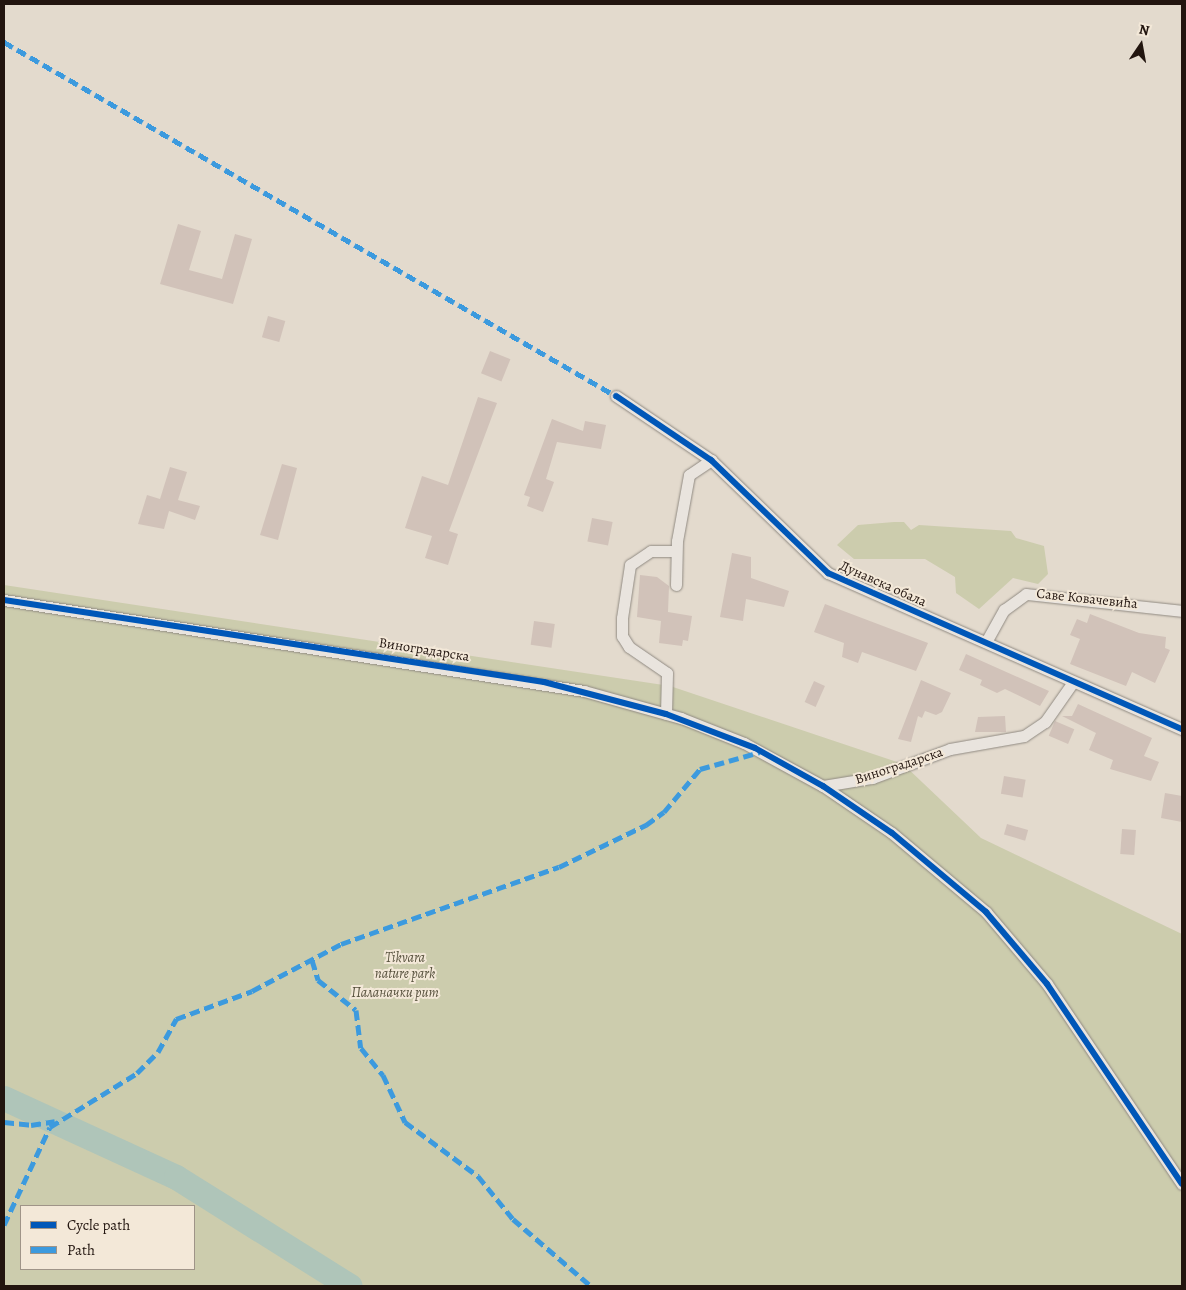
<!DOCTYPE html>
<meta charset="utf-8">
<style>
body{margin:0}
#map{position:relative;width:1186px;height:1290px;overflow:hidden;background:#e3dacd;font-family:Alegreya,serif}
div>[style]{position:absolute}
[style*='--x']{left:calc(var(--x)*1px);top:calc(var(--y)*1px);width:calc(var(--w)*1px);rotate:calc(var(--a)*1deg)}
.green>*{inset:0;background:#ccccad}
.river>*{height:25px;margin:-12.5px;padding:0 12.5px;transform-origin:12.5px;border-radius:12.5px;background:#afc5b9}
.building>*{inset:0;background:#d1c2b9;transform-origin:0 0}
.roads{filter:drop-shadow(0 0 1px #908a82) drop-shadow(0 0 1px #908a82)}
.street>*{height:11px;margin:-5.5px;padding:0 5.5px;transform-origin:5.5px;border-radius:5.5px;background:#e9e4de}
.quiet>*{height:5px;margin-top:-2.5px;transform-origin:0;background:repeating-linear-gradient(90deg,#3c9ade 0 10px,transparent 0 15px)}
.cycleway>*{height:6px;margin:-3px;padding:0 3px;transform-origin:3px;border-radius:3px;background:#0057b8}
span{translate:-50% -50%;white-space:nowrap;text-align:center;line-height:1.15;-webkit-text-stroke:4px #f3e8d8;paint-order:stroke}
.street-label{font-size:14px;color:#22150f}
.park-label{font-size:14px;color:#57513d;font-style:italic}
.frame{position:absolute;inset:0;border:5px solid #22150f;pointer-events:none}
.legend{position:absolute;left:20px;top:1205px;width:175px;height:65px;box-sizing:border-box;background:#f3e8d8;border:1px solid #9f9488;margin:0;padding:6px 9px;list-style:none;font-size:15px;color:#22150f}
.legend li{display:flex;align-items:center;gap:10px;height:25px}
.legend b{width:25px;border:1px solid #9f9488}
.north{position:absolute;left:1116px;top:20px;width:50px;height:50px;-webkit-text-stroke:4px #f3e8d8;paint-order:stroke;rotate:12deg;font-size:14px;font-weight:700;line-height:20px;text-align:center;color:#22150f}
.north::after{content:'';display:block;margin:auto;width:18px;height:22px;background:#22150f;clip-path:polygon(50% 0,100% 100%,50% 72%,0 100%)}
</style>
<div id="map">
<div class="green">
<div style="clip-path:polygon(894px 522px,904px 522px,911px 530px,919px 525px,1011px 531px,1016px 538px,1044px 546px,1048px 574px,1038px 584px,1013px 578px,979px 609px,956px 593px,955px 577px,925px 559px,854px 559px,837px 545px,858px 525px)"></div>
<div style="clip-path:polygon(evenodd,4px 585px,670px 686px,903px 764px,981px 838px,1182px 934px,1182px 1286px,4px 1286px,4px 585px,21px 1206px,194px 1206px,194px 1269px,21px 1269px,21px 1206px)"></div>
</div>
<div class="river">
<div style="--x:4;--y:1098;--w:189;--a:24.7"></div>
<div style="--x:176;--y:1177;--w:205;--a:32.1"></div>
</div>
<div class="building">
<div style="clip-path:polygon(178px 224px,201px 231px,189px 270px,222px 279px,235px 234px,252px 239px,233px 304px,160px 284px)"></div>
<div style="left:268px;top:316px;width:18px;height:22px;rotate:16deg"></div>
<div style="left:490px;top:351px;width:22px;height:24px;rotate:22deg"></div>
<div style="clip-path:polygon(478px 397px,497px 403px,449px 531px,458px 534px,448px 565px,425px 558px,432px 536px,405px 528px,422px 476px,448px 485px)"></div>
<div style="clip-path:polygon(552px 419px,583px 431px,585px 421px,606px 425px,601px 449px,557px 442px,546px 479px,554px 482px,543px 512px,527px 506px,530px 497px,524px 495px)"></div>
<div style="clip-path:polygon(282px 464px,297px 468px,278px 540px,260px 535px)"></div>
<div style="clip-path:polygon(170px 467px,187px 472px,178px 500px,200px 506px,195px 520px,169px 511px,164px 529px,138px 524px,147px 495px,160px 499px)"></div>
<div style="left:592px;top:518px;width:21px;height:24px;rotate:11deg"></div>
<div style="clip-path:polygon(732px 553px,751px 557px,751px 578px,789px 591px,784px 607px,746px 599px,743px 621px,720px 617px)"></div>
<div style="clip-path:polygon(640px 575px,657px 577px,669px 586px,668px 612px,692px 616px,688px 641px,683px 640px,682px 646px,659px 643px,661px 621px,637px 617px)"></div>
<div style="clip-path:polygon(825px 604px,928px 643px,916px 671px,862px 652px,858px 663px,842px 657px,844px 643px,814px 632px)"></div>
<div style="clip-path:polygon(1090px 614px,1139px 633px,1166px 637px,1165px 648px,1170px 650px,1155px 683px,1132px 672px,1126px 686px,1070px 664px,1080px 639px,1070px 635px,1077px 619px,1087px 623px)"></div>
<div style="left:534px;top:621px;width:21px;height:24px;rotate:8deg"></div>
<div style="clip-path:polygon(966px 654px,1049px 691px,1040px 706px,1005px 689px,997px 693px,980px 685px,982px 680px,959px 670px)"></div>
<div style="clip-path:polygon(921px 680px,951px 693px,942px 712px,936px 715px,925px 711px,922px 718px,918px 716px,911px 742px,898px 739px)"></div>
<div style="left:814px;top:681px;width:12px;height:23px;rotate:24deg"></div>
<div style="clip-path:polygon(1078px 704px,1152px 738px,1144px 756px,1159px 762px,1151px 781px,1110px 769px,1113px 760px,1089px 750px,1096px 733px,1062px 716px,1072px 716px)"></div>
<div style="clip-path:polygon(1005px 716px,1006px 732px,975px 732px,978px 717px)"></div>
<div style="left:1055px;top:721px;width:21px;height:16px;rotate:23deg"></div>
<div style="left:1004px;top:776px;width:22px;height:18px;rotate:10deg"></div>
<div style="clip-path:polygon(1165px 793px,1182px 796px,1182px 822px,1161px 818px)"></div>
<div style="left:1007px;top:824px;width:22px;height:11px;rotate:16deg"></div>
<div style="left:1122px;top:829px;width:14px;height:25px;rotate:4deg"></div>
</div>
<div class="roads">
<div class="street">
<div style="--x:616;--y:396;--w:115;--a:34"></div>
<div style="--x:711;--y:460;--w:163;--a:44"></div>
<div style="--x:828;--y:573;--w:387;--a:23.8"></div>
<div style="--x:676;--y:585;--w:44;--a:-88.7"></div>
<div style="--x:677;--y:541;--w:67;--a:-79.7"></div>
<div style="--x:689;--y:475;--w:27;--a:-34"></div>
<div style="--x:4;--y:600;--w:587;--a:8.92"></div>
<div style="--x:584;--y:691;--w:101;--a:15.6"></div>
<div style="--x:681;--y:718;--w:68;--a:21.6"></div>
<div style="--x:744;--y:743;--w:90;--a:28.6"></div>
<div style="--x:823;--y:786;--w:50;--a:-9.3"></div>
<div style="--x:872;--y:778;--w:83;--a:-20.4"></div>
<div style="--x:950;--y:749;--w:75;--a:-10"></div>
<div style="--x:1024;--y:736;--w:25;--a:-34"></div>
<div style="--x:1045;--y:722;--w:49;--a:-55"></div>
<div style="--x:986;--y:642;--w:37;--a:-61"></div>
<div style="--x:1004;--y:610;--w:27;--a:-36"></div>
<div style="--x:1026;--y:594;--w:157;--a:6.2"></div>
<div style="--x:666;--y:714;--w:41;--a:-88.6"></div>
<div style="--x:667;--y:673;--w:46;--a:-145.6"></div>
<div style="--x:629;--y:647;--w:13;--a:-122"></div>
<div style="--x:622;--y:636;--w:18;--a:-90"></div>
<div style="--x:622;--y:618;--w:54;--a:-81.4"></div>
<div style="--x:630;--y:565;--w:25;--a:-34"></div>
<div style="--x:651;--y:551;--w:25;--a:0"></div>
<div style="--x:823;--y:786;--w:83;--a:34.3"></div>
<div style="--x:892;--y:833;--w:123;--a:40"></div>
<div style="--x:986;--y:912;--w:94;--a:49.7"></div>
<div style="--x:1047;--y:984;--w:241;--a:56"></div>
</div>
</div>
<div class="quiet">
<div style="--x:4;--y:42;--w:707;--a:30.05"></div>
<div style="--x:312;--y:960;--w:21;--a:73"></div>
<div style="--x:318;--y:980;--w:48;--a:38.3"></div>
<div style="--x:356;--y:1010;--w:38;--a:83"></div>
<div style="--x:361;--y:1048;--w:35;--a:51"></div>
<div style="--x:383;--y:1075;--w:52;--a:64.9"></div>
<div style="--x:405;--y:1122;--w:91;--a:36.5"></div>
<div style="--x:478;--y:1176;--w:55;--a:50.9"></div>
<div style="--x:513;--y:1219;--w:103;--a:40.7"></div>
<div style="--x:4;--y:1122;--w:27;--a:6"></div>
<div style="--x:31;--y:1125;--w:24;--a:-9"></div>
<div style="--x:4;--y:1225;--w:108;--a:-64.9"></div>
<div style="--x:50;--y:1127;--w:102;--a:-31.8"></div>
<div style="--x:137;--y:1073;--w:30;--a:-45"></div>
<div style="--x:158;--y:1052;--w:38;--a:-61"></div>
<div style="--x:176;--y:1019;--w:81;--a:-20.2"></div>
<div style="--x:252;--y:991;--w:101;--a:-27.8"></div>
<div style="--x:341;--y:944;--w:231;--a:-19.5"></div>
<div style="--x:559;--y:867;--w:97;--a:-25.8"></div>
<div style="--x:646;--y:825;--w:22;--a:-36"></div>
<div style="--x:664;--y:812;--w:56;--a:-50.1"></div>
<div style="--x:700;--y:769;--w:62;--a:-15.8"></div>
</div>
<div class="cycleway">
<div style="--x:616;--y:396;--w:115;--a:34"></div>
<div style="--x:711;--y:460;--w:163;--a:44"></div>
<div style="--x:828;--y:573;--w:387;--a:23.8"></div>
<div style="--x:4;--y:600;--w:546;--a:8.63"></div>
<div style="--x:544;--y:682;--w:126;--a:14.7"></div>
<div style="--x:666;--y:714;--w:95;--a:20.9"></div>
<div style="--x:755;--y:748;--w:78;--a:29.2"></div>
<div style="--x:823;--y:786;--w:83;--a:34.3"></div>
<div style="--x:892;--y:833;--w:123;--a:40"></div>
<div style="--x:986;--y:912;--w:94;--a:49.7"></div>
<div style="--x:1047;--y:984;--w:241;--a:56"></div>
</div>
<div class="street-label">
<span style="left:883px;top:584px;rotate:24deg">Дунавска обала</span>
<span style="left:1087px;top:599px;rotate:6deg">Саве Ковачевића</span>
<span style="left:424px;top:650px;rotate:9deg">Виноградарска</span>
<span style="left:899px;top:766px;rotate:-18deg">Виноградарска</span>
</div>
<div class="park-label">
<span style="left:405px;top:966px">Tikvara<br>nature park</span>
<span style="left:395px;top:993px">Паланачки рит</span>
</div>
<div class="frame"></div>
<ul class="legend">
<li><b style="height:6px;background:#0057b8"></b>Cycle path</li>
<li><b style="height:6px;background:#3c9ade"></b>Path</li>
</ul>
<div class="north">N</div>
</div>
